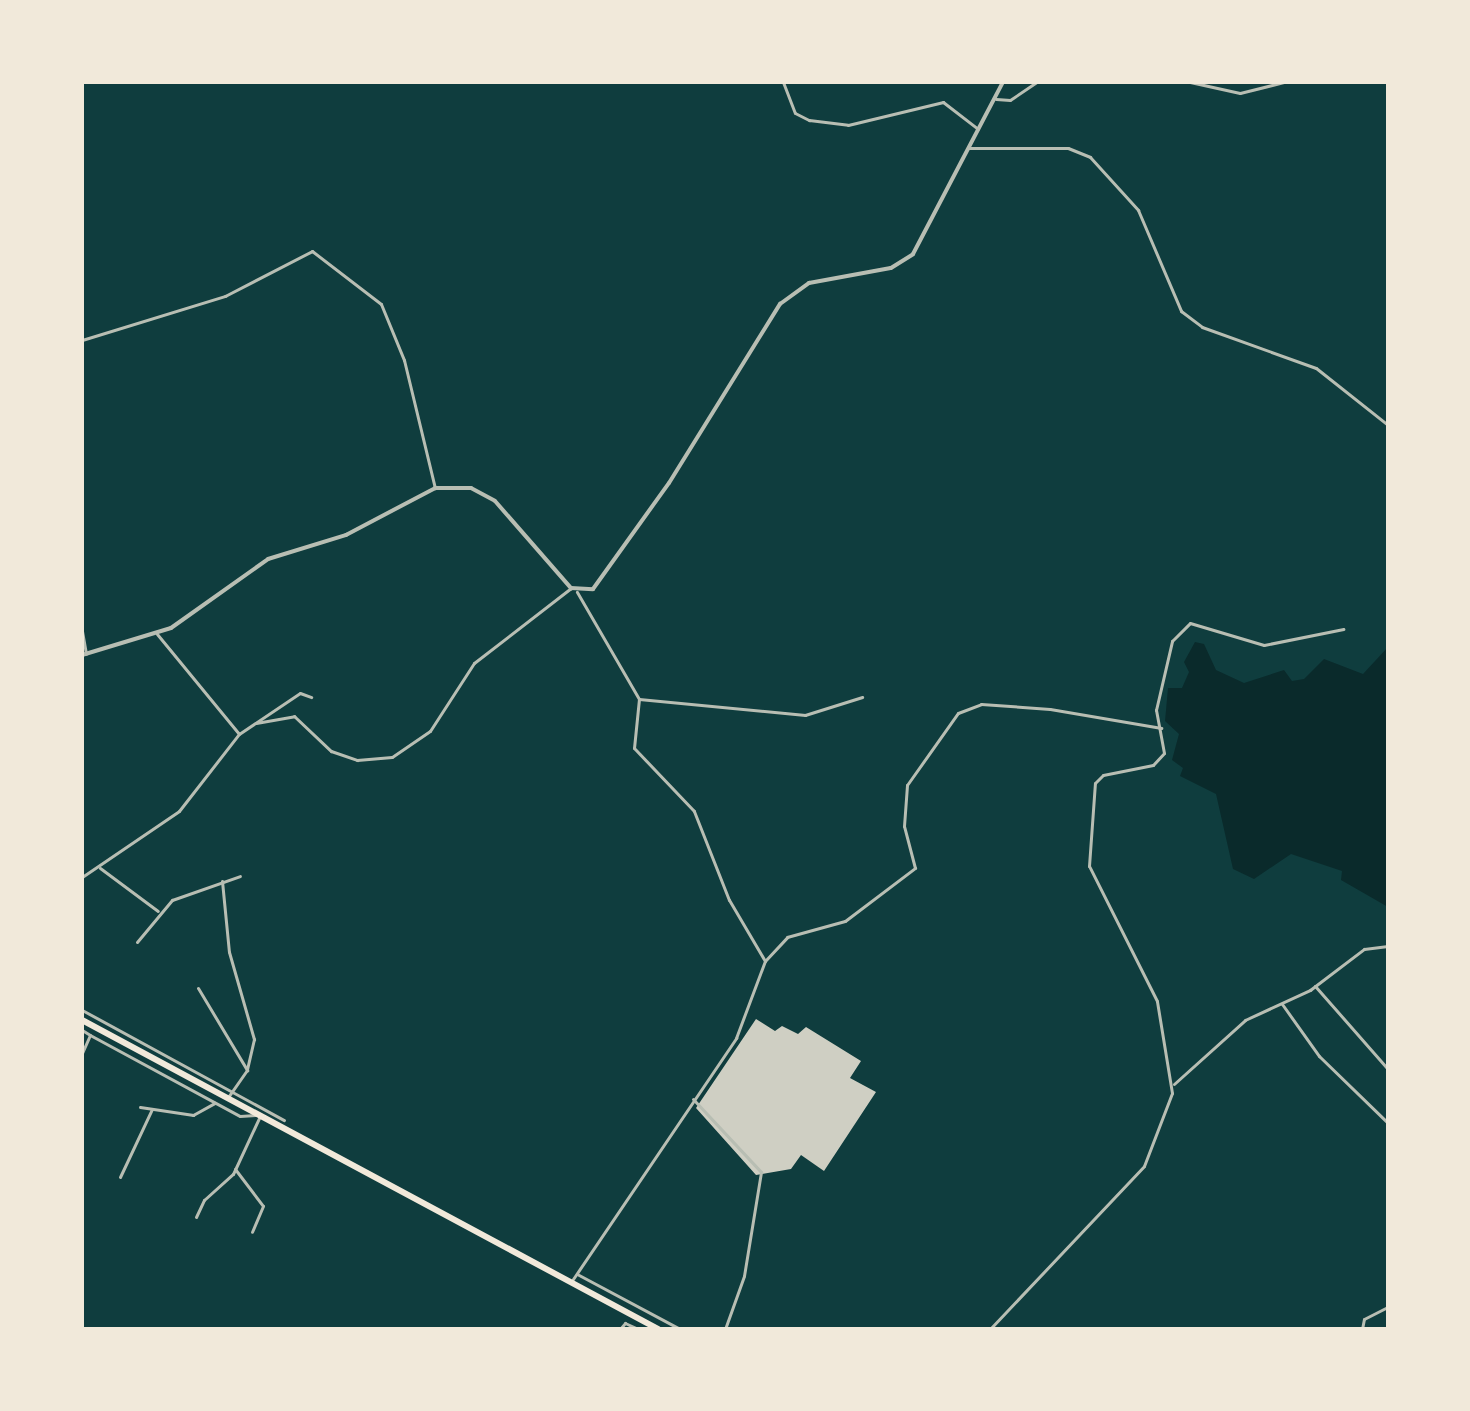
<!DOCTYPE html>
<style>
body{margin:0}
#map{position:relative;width:1470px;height:1411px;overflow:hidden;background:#0f3d3e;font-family:Cabin,sans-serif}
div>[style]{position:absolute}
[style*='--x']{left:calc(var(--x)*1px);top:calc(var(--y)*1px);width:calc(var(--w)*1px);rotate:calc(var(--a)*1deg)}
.water>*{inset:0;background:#0a2a2b}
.building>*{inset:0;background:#cfcfc3}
.minor>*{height:3px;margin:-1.5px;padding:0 1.5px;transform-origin:1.5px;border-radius:1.5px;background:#b8beb3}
.tertiary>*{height:4px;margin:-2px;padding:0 2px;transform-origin:2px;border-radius:2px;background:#b8beb3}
.trunk>*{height:6px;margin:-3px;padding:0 3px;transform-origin:3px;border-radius:3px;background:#f1e9da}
span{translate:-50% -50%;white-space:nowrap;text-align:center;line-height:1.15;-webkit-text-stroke:7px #f1e9da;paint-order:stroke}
.frame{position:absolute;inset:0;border:84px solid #f1e9da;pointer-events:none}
</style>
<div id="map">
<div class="water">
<div style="clip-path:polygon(1195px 642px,1204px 644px,1216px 670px,1244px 683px,1284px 670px,1292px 681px,1304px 679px,1324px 659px,1363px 674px,1388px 647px,1388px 907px,1341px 880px,1342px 871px,1291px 854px,1254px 879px,1233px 869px,1216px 794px,1180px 776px,1183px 768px,1172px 760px,1179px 734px,1165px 721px,1168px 688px,1182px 688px,1189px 672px,1184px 662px)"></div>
</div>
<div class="building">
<div style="clip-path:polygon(756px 1019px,775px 1031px,782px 1026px,798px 1034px,806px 1027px,861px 1061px,850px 1078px,876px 1092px,824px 1171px,801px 1155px,791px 1169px,756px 1175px,696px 1108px)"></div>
</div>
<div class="minor">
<div style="--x:783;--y:82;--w:33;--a:69"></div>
<div style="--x:795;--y:113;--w:16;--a:27"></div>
<div style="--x:809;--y:120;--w:39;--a:7"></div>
<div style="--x:848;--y:125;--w:98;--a:-13.6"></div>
<div style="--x:943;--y:102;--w:44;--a:37.6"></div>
<div style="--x:1190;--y:82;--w:51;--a:12.4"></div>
<div style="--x:1240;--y:93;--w:45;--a:-14"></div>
<div style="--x:996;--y:99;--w:14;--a:4"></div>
<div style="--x:1010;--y:100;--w:32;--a:-34"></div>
<div style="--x:968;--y:148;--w:100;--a:0"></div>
<div style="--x:1068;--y:148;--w:24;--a:22"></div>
<div style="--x:1090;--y:157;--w:72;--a:47.8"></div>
<div style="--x:1138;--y:210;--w:110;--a:66.9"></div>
<div style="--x:1181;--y:311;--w:26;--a:37"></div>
<div style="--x:1202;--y:327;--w:121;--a:19.8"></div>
<div style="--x:1316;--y:368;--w:92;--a:38.4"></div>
<div style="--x:82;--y:340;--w:150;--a:-17.1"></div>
<div style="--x:225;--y:296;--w:98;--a:-27.3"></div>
<div style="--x:312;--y:251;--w:87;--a:37.5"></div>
<div style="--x:381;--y:304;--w:61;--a:67.7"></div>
<div style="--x:404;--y:360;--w:132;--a:76.4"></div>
<div style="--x:82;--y:631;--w:23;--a:80"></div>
<div style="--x:157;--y:634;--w:129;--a:50.6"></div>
<div style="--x:639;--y:699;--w:167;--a:5.5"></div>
<div style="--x:805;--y:715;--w:60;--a:-17.5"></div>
<div style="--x:256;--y:723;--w:39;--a:-10"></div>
<div style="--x:294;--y:716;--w:51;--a:43.4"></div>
<div style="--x:331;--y:751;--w:28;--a:19"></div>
<div style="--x:357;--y:760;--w:35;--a:-5"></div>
<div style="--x:392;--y:757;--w:46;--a:-34.4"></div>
<div style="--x:430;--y:731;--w:81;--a:-57.1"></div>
<div style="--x:474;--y:663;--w:123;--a:-37.7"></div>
<div style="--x:100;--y:868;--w:72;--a:36.6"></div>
<div style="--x:82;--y:877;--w:117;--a:-34.2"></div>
<div style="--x:179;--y:811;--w:98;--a:-52.1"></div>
<div style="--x:239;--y:734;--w:73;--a:-33.9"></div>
<div style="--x:300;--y:693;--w:12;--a:20"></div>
<div style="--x:222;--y:881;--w:71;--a:84.4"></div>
<div style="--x:229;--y:952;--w:91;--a:74"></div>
<div style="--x:254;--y:1039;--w:32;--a:103"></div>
<div style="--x:247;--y:1070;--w:33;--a:125"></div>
<div style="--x:137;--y:942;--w:55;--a:-50.2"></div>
<div style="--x:172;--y:900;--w:72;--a:-19.4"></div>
<div style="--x:765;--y:961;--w:33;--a:-47"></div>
<div style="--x:787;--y:937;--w:60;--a:-15.4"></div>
<div style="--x:845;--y:921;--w:88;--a:-37.1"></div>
<div style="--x:915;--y:868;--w:43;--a:-104.7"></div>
<div style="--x:904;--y:826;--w:41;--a:-85.8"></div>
<div style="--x:907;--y:785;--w:88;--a:-54.7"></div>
<div style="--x:958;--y:713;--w:25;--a:-21"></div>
<div style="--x:981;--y:704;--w:69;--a:4.1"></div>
<div style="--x:1050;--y:709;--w:113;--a:9.7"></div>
<div style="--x:1315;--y:986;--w:111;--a:48.7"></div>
<div style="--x:198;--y:988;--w:96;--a:59.1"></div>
<div style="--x:1282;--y:1004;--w:64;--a:54.6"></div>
<div style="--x:1319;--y:1056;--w:96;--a:44.2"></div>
<div style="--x:82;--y:1010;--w:230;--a:28.6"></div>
<div style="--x:82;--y:1030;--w:9;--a:32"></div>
<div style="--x:90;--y:1035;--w:20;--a:114"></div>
<div style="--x:90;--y:1035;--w:170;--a:28.4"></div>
<div style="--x:240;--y:1116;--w:16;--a:-4"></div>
<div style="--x:1174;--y:1084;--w:96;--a:-42"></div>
<div style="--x:1245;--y:1020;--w:72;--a:-24.8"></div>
<div style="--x:1310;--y:990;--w:68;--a:-37.2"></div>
<div style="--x:1364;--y:949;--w:24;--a:-7"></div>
<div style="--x:693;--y:1099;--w:100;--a:47"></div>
<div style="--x:761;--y:1172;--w:105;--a:99.3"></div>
<div style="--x:744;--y:1276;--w:56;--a:109.7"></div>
<div style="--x:140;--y:1107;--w:54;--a:8.6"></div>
<div style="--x:193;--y:1115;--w:25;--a:-29"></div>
<div style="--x:235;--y:1169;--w:46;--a:52.9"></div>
<div style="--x:263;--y:1206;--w:28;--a:113"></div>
<div style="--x:120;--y:1177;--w:75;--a:-64.8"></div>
<div style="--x:196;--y:1217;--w:19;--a:-65"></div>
<div style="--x:204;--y:1200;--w:39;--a:-42"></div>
<div style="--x:233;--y:1174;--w:62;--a:-65.1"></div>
<div style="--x:577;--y:1274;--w:117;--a:28.1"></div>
<div style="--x:571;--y:1282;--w:295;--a:-55.9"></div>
<div style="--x:736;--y:1038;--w:82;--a:-69.4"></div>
<div style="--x:765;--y:961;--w:71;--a:-120.5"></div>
<div style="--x:729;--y:900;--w:96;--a:-111.5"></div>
<div style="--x:694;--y:811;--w:87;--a:-133.6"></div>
<div style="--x:634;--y:748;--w:49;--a:-84.2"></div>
<div style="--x:639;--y:699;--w:124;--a:-120.1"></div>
<div style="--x:620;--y:1329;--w:8;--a:-50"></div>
<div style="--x:625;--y:1323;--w:14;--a:25"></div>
<div style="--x:990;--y:1329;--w:224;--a:-46.6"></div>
<div style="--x:1144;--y:1166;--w:78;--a:-69"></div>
<div style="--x:1172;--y:1093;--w:93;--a:-99.3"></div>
<div style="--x:1157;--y:1001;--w:151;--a:-116.7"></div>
<div style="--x:1089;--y:866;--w:83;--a:-85.9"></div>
<div style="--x:1095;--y:783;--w:11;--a:-45"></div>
<div style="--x:1103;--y:775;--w:51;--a:-11.3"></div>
<div style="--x:1153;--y:765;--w:16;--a:-47"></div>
<div style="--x:1164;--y:753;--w:44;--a:-100.5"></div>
<div style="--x:1156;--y:710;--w:71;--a:-76.9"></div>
<div style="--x:1172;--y:641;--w:25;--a:-45"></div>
<div style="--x:1190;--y:623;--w:77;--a:16.6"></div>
<div style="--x:1264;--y:645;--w:81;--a:-11.4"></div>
<div style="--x:1362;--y:1329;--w:10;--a:-79"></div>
<div style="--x:1364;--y:1319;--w:27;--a:-27"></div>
</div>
<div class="tertiary">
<div style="--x:82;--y:655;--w:93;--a:-16.9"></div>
<div style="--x:171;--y:628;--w:119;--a:-35.4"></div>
<div style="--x:268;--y:559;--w:82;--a:-17.1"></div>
<div style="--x:346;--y:535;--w:101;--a:-27.8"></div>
<div style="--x:435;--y:488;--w:36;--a:0"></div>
<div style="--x:471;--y:488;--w:27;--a:28"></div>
<div style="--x:495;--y:501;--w:116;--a:48.9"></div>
<div style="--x:571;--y:588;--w:22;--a:3"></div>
<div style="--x:593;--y:589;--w:130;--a:-54.4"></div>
<div style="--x:669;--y:483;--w:211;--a:-58.2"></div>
<div style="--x:780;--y:304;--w:36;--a:-36"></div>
<div style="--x:809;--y:283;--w:83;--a:-10.4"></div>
<div style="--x:891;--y:268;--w:26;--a:-32"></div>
<div style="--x:913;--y:254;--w:194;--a:-62.4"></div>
</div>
<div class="trunk">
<div style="--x:82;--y:1020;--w:654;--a:28.21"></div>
</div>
<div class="frame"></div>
</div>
